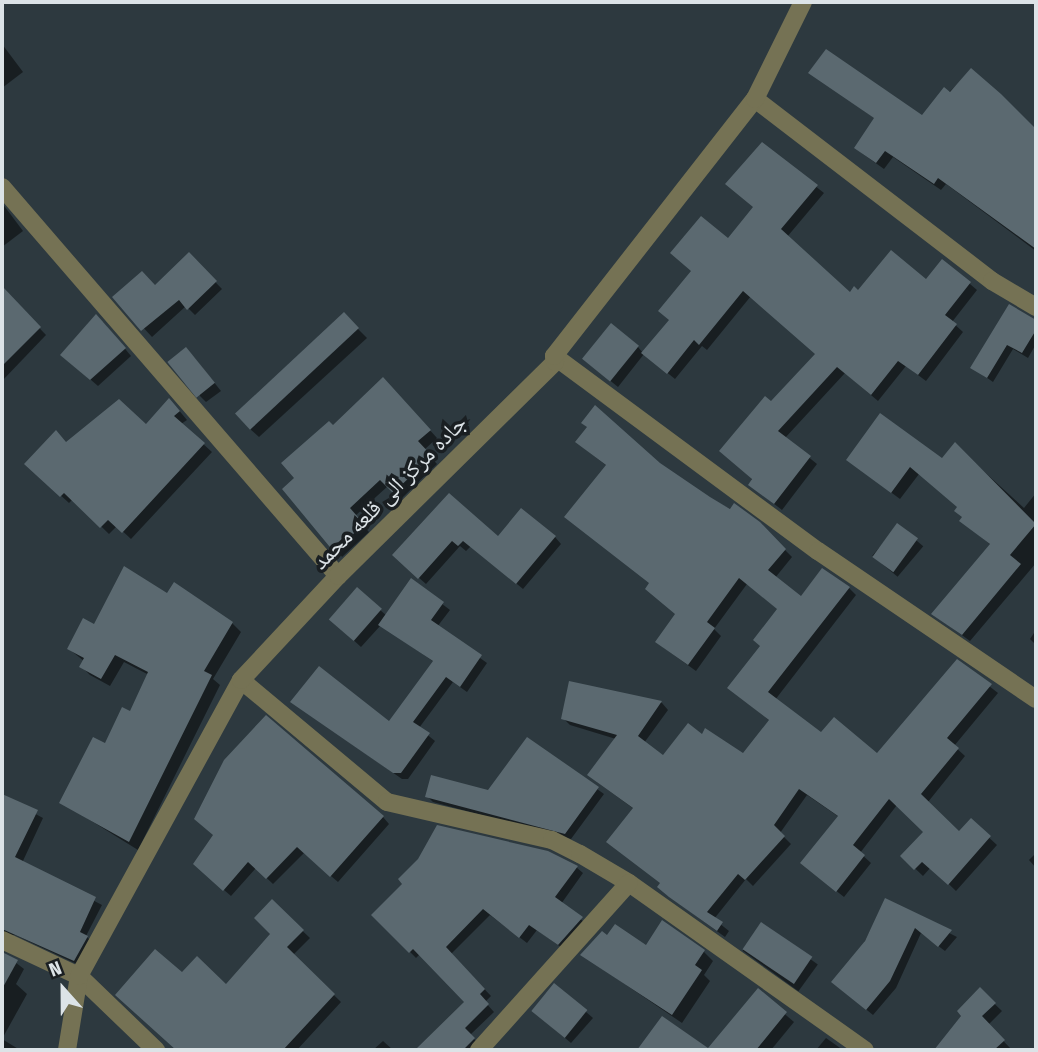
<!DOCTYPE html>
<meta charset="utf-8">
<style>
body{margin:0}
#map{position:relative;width:1038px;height:1052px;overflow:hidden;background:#2d393f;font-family:"Fira Sans Condensed","Noto Naskh Arabic",sans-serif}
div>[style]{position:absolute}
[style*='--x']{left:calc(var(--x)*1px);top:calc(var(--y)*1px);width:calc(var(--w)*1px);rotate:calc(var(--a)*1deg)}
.shadow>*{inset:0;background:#0007;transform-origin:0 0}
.building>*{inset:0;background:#5b6970;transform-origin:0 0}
.minor>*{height:18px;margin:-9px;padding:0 9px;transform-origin:9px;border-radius:9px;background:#757254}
span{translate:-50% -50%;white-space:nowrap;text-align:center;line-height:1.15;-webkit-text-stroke:7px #1a1f22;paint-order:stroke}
.street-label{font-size:23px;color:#dce3e7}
.frame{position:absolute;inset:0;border:4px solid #dce3e7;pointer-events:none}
.north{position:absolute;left:28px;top:954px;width:70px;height:70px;-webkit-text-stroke:5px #1a1f22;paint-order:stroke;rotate:339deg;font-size:19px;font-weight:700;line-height:28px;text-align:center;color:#dce3e7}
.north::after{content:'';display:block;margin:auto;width:24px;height:32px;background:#dce3e7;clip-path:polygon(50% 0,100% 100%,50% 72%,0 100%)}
</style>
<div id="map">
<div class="shadow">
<div style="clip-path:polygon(2px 44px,23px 72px,2px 88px)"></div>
<div style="clip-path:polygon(971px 71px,1036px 131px,1036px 194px,1032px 201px,1036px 201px,1036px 251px,946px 184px,941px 190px,893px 157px,884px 169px,863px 154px,856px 148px,876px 119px,810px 73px,922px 118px)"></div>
<div style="clip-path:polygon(762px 144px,824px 193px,787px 237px,850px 294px,927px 282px,943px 261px,977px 290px,952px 322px,963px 332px,926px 381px,906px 366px,878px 401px,845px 373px,785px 438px,817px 464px,782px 510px,750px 485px,771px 403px,817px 354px,751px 296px,707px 350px,702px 346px,675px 379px,644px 354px,618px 387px,591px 365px,638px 347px,643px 353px,671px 321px,755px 208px)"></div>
<div style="clip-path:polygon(2px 203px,23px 231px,2px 247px)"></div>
<div style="clip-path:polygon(189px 255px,222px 289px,195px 315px,186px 306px,152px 337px,115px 297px,155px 288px)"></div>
<div style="clip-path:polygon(8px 295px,46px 335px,2px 381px,2px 300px)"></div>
<div style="clip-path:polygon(1009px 306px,1036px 322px,1036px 344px,1028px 358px,1013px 349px,993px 382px,973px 368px)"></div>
<div style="clip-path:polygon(343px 314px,367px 338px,259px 437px,250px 429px)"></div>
<div style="clip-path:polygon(103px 322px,131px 356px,98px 386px,69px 361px)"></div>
<div style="clip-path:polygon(192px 355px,221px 391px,206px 402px,200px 396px)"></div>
<div style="clip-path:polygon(390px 386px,437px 438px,424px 450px,437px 464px,401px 499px,388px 486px,355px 516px,369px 532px,342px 557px,296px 478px,333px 427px)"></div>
<div style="clip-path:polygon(177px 408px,187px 420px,181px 424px,212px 452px,131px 539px,117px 526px,109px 534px,73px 499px,69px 503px,34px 471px,146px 426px)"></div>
<div style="clip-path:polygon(955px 445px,1024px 508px,1036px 493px,1036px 563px,970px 641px,933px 614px,991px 545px,970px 528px,959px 507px,919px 474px,900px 499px,857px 467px,942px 460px)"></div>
<div style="clip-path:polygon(585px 449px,659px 464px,709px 498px,759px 524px,792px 557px,775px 578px,801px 598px,849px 588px,856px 595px,775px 700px,821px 735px,877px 756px,957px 661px,998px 693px,954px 746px,965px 756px,928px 802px,959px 833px,971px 821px,997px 845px,956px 891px,931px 867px,923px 876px,902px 856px,925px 832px,897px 805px,860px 853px,871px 863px,844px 897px,810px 870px,839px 817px,807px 795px,780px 833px,791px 844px,753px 886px,746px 879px,714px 919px,729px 931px,725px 937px,666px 894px,634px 809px,597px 782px,616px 739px,570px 725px,563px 718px,570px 683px,662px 703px,668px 710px,644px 743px,663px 757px,702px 736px,743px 756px,770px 721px,729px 688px,761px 646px,779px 610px,747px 584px,714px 629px,721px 636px,696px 671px,664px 648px,657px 641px,676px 614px,651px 584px,607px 466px)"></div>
<div style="clip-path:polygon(449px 496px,498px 539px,555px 537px,561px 544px,523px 589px,471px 546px,466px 551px,460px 546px,426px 584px,401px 562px)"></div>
<div style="left:898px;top:525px;width:33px;height:40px;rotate:40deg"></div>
<div style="clip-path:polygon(412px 581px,450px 610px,437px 627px,487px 663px,467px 692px,453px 682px,419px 728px,435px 741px,408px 779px,402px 779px,292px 702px,389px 723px,434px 662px,381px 625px,361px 647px,338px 626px,357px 590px,387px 616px)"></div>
<div style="clip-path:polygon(168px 595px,232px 623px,241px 632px,213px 679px,220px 685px,138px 850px,61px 802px,131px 713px,149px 675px,124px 662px,110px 686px,90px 675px,81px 666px,84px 661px,69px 649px,94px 626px)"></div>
<div style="clip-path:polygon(1036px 630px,1036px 645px,1030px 639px)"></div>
<div style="clip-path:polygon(527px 739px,604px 794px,571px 839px,433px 802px,427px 796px,488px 792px)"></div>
<div style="clip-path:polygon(2px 796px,43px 818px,22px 863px,102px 905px,86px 936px,93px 943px,81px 966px,15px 935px,2px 935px)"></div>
<div style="clip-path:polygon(383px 817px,389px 824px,338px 882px,304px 853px,273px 884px,256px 868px,231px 896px,202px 871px)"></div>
<div style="clip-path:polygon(1036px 853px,1036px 868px,1029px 860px)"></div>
<div style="clip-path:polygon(576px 867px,583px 873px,561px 904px,588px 925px,565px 950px,537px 930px,527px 943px,490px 915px,451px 954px,491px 996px,485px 1002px,494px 1012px,470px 1035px,480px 1045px,475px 1050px,417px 1050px,466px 1002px,420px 954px,416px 958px,374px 915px)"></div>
<div style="clip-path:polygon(886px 901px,957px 937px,945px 951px,921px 933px,896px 988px,873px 1015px,840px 988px)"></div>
<div style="clip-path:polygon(272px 902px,310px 938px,293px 955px,341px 1002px,297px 1050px,178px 1050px,125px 1002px,182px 974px,226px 987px,273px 934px)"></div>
<div style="left:762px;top:924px;width:69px;height:33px;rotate:36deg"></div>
<div style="clip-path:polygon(608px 937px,646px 947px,704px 952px,713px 961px,704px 975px,710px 981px,682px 1023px,582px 955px)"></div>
<div style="clip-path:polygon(2px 952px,24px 969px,16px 984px,27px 994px,2px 1039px,20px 1050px,2px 1050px)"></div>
<div style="clip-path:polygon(555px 985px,593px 1018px,571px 1043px,539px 1016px)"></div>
<div style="clip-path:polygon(980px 990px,1002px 1011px,988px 1025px,1011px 1049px,937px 1050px)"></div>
<div style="clip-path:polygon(758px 991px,794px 1022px,771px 1050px,709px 1050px)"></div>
<div style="clip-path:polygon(826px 1038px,843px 1050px,816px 1050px)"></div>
<div style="clip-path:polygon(383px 1041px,393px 1050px,373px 1050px)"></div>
</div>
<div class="building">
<div style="clip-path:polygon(826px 49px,922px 115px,944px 87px,950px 92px,971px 68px,1001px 94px,1036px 129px,1036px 249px,938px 178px,934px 184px,885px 151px,876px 163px,854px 148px,874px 118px,808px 73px)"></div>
<div style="clip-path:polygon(762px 142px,818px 185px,781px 229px,850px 292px,854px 286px,858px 290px,891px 250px,926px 279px,942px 259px,971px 282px,945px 315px,957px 324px,918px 375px,898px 361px,871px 395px,837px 367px,778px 431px,811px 456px,774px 504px,748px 485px,752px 479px,719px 451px,765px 396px,771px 401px,815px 354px,743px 291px,699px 345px,694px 340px,667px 374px,641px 353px,669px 320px,658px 311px,691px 271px,670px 253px,701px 216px,728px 238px,753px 207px,725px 184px)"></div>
<div style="clip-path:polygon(189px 252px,217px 281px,187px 310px,179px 300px,141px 331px,112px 297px,142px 271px,155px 285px)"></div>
<div style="clip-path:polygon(2px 286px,41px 327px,2px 366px)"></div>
<div style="clip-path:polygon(1009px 304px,1036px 320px,1036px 330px,1022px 353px,1007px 345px,987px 378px,970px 368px)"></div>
<div style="left:344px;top:312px;width:22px;height:149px;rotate:47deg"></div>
<div style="clip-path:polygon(96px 314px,126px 348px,90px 380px,60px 355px)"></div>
<div style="left:611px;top:323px;width:36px;height:46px;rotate:39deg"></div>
<div style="left:186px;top:347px;width:46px;height:24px;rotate:51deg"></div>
<div style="clip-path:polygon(383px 377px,431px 430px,418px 441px,432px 456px,393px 493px,380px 480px,350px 508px,364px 524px,334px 552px,282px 489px,294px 478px,281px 463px,329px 421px,333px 425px)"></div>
<div style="clip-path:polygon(169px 398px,180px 411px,174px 416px,205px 443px,122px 533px,108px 520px,100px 528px,64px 493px,60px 497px,24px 464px,56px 430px,66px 442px,119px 399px,146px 424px)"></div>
<div style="clip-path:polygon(595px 405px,660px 463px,710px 497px,730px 509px,734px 503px,760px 522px,786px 549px,768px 570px,801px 596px,822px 568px,850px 587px,768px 692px,821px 732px,834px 717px,877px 753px,957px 659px,992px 684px,947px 738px,959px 748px,921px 794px,959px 831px,971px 818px,991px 836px,948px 885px,922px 862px,914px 870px,900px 856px,923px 832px,889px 799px,853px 845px,865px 855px,836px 892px,800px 863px,838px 816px,799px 789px,774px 825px,785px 836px,745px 880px,738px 874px,707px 912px,723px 922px,717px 931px,669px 897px,657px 887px,660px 883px,606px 842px,633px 808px,587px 775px,617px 735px,561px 719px,569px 681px,662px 701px,638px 736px,663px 755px,688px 723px,702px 734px,705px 728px,743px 753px,769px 720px,727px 688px,760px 646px,753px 640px,777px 609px,739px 578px,707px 622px,715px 628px,688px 665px,655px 642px,675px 614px,645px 589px,649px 583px,564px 517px,606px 465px,575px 442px,587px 427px,581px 423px)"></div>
<div style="clip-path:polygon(880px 413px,942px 458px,955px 442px,1036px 524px,1010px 555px,1021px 564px,962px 635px,931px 614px,990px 544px,959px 521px,962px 517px,954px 511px,957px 507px,910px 467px,891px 493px,846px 460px)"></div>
<div style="clip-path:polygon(449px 493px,498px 536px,521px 508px,556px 536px,516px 584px,463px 541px,458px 546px,452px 541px,418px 579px,392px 555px)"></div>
<div style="left:897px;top:523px;width:26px;height:42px;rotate:36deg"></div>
<div style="clip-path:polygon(124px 566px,167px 593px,174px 582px,233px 622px,204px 671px,212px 675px,129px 842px,59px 803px,93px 737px,105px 743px,122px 707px,130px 711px,148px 672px,115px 655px,101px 679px,79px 667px,84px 658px,67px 649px,83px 618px,94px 624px)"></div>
<div style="clip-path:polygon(411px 578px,444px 602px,431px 620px,482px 655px,460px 687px,446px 677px,413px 722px,430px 733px,401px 773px,393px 773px,290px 702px,319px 666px,389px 721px,433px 661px,378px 625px)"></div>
<div style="left:357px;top:587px;width:33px;height:43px;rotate:41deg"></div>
<div style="clip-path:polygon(266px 715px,384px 816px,330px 877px,297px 847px,266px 879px,248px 862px,223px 891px,193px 864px,213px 835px,194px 819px,224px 760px)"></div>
<div style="clip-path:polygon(527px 737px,599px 787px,565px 834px,425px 797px,431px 775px,488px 790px)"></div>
<div style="clip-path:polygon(2px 794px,38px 810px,15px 857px,96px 897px,80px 932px,88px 936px,74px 961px,2px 929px)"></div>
<div style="clip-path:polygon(437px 825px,548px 851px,578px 866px,555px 897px,583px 917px,558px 945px,529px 925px,519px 938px,483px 909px,446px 947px,485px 989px,480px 994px,489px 1004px,465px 1028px,475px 1038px,463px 1050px,415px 1050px,464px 1002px,413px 949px,409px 953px,371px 915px,402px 884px,398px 879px,418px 859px)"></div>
<div style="clip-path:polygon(885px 898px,952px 930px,938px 947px,915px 928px,890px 981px,866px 1010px,831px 982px,865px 941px)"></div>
<div style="clip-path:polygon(272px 899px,304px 930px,287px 947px,335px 994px,283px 1050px,176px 1050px,115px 995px,155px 949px,182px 972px,197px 956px,226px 984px,270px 934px,254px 918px)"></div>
<div style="clip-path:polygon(662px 920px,705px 950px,695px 965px,702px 970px,672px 1015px,580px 955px,602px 931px,607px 935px,615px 924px,646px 945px)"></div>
<div style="left:761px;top:922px;width:62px;height:33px;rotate:34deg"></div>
<div style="clip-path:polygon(2px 952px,18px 960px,2px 989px)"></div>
<div style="left:554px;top:983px;width:43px;height:36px;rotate:39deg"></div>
<div style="clip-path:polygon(980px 987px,996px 1003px,982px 1016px,1005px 1040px,994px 1050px,934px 1050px,961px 1016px,957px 1011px)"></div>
<div style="clip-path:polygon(758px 988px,787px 1012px,756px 1050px,637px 1050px,662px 1016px,708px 1048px)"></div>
</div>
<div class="minor">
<div style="--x:755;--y:99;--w:299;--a:37.5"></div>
<div style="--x:992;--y:281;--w:51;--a:30.6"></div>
<div style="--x:2;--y:187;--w:514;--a:49.18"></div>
<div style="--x:554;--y:356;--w:328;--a:36.5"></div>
<div style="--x:818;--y:551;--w:263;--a:34.2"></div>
<div style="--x:241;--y:680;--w:190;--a:39.9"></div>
<div style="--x:387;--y:802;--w:169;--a:13"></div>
<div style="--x:552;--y:840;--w:31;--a:27"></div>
<div style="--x:580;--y:854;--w:57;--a:30.6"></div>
<div style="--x:629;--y:883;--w:289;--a:35.3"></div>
<div style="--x:2;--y:940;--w:85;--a:25.1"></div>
<div style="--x:79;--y:976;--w:107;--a:43.9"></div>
<div style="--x:67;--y:1050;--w:75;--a:-80.8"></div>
<div style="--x:79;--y:976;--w:337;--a:-61.3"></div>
<div style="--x:241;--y:680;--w:142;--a:-47"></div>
<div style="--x:338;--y:576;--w:305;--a:-44.6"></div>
<div style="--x:555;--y:362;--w:6;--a:-99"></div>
<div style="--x:554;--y:356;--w:326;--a:-52"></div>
<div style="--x:755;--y:99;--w:108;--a:-63.7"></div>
<div style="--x:479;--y:1050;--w:224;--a:-48.1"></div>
</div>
<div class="street-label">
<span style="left:389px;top:492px;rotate:-45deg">جاده مرکز الی قلعه محمد</span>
</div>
<div class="frame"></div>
<div class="north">N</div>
</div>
